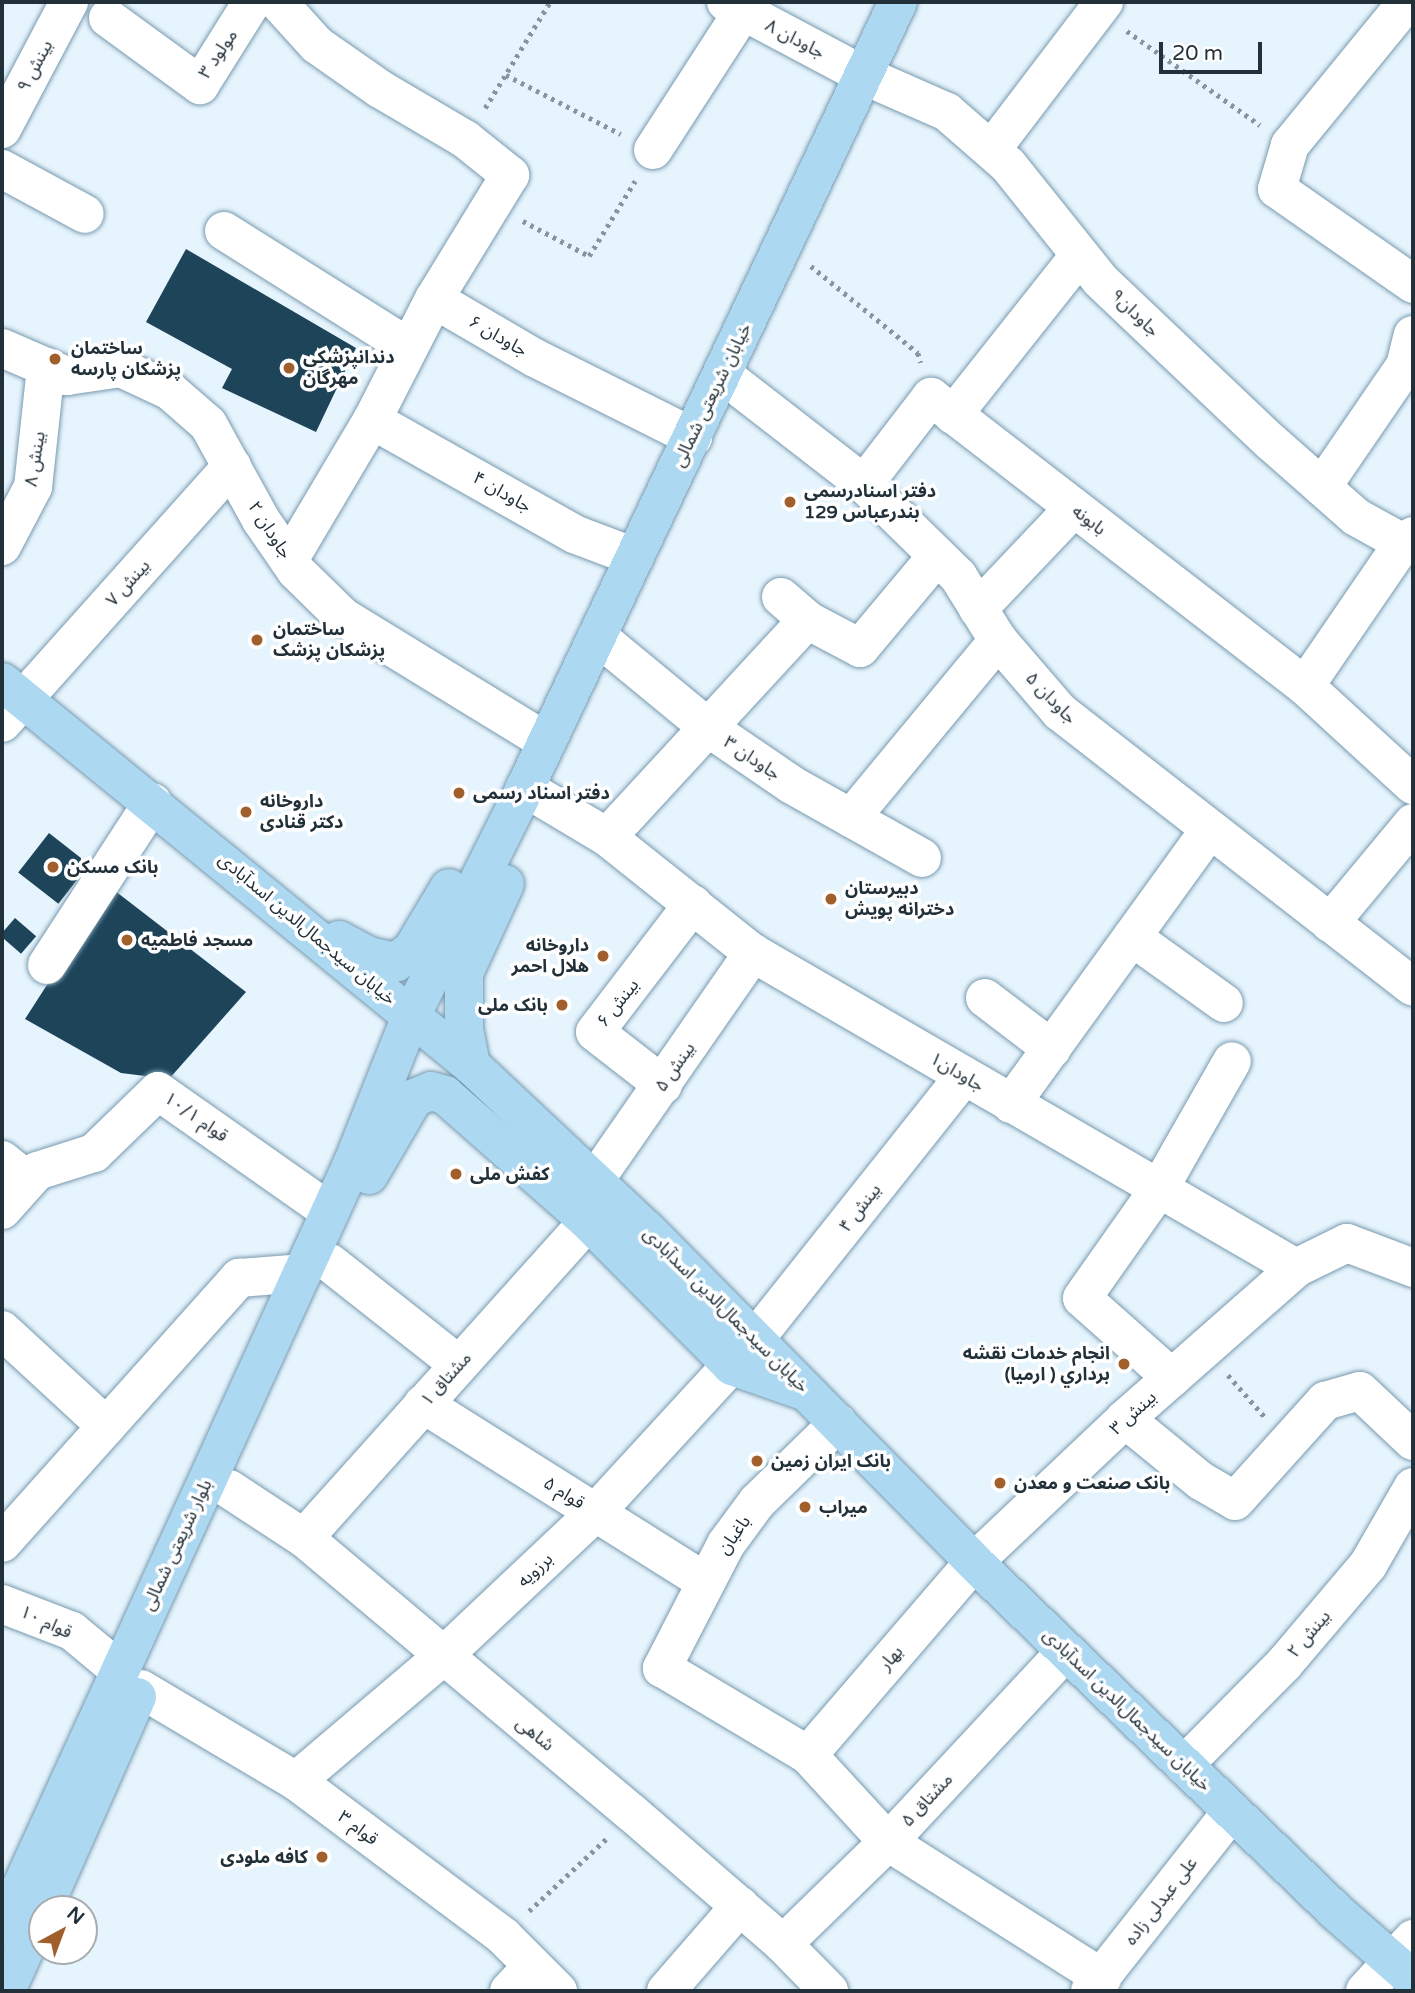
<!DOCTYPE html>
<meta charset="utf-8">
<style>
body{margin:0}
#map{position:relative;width:1415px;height:1993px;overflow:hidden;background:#e6f4fd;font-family:"Varela Round","Noto Sans Arabic",sans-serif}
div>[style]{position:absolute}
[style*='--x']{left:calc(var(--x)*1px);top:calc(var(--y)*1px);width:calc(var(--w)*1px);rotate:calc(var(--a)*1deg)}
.building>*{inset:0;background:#1e445a;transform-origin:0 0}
.path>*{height:4.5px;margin-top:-2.25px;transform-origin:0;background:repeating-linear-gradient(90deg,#87959e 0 3.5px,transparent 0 8.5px)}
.roads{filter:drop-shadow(0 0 2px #789aaf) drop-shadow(0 0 2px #789aaf)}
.minor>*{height:38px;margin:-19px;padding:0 19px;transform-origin:19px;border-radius:19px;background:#fff}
.major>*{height:38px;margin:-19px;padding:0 19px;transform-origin:19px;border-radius:19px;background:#add8f1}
.dots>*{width:19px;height:19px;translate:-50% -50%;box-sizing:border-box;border:4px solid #fff;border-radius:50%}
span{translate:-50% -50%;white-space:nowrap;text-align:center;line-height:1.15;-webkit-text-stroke:7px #fff;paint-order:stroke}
.street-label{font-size:18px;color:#223039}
.poi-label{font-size:18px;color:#223039;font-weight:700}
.left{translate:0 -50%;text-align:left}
.right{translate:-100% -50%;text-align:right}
.frame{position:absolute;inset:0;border:4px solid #223039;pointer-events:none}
.north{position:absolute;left:28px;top:1895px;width:70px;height:70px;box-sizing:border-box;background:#fff;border:2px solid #a7acb0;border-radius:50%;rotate:41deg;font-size:19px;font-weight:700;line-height:28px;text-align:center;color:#223039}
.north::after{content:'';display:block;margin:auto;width:24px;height:32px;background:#a15f2c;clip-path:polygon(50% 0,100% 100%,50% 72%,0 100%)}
.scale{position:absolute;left:1159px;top:42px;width:103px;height:32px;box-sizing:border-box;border:4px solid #223039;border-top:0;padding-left:9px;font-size:21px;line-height:24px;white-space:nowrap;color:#223039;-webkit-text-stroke:5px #fff;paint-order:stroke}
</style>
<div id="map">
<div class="building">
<div style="clip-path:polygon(186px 249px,356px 348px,316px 432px,222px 388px,232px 369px,146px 322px)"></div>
<div style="left:49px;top:833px;width:51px;height:50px;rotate:38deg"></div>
<div style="clip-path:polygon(110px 887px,246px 992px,169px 1079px,121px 1073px,25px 1019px)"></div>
<div style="left:15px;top:918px;width:28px;height:23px;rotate:41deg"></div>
</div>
<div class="path">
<div style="--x:1127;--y:31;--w:163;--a:35.3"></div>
<div style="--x:506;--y:75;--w:129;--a:27.2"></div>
<div style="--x:485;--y:108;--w:124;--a:-58.5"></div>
<div style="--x:523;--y:221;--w:75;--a:27.9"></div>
<div style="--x:589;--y:256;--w:88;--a:-58.5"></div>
<div style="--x:811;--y:266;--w:138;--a:39.1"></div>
<div style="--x:918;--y:353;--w:10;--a:73"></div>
<div style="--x:1228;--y:1375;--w:55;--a:48.7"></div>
<div style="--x:529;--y:1911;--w:107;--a:-43.1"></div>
</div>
<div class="roads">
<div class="minor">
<div style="--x:278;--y:2;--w:58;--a:47.8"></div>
<div style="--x:317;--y:45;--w:77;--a:34.9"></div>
<div style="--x:380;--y:89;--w:99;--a:30.5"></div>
<div style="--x:465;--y:139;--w:58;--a:38.7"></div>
<div style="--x:510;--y:175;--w:145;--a:121.5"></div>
<div style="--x:434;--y:299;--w:136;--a:117.1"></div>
<div style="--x:372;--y:420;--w:163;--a:120.7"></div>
<div style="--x:726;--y:2;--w:157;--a:28"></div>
<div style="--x:865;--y:76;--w:90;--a:23.7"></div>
<div style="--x:947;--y:112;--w:81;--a:41"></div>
<div style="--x:1008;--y:165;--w:147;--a:51.3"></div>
<div style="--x:1100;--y:280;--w:236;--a:43.5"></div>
<div style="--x:1271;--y:442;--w:113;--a:41.4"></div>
<div style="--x:1356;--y:517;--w:54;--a:29"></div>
<div style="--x:1403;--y:543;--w:12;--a:-35"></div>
<div style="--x:1407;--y:2;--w:185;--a:129.3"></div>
<div style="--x:1290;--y:145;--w:46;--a:106.5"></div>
<div style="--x:1277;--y:189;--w:166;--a:34.9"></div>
<div style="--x:108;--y:18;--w:114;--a:36.1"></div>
<div style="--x:200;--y:85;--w:98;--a:-57.9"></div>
<div style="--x:2;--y:129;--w:144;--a:-62.2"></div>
<div style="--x:992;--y:149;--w:185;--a:-52.7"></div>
<div style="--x:653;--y:150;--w:166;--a:-57.1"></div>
<div style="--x:2;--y:169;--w:94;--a:28.5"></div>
<div style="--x:224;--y:231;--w:218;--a:32.2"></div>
<div style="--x:434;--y:299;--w:117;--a:30.3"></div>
<div style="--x:535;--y:358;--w:177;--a:26.6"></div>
<div style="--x:2;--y:348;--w:71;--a:23.3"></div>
<div style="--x:67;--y:376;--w:55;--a:-8.4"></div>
<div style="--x:121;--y:368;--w:54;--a:25.1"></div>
<div style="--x:170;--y:391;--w:50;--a:41"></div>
<div style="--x:208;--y:424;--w:110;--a:61.1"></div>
<div style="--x:261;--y:520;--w:62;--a:55.5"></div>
<div style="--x:296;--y:571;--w:66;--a:44.4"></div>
<div style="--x:343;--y:617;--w:239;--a:31.5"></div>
<div style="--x:722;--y:374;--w:180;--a:37.8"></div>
<div style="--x:864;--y:484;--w:132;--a:44.4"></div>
<div style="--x:958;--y:576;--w:75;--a:58"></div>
<div style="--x:998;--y:640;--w:95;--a:49.3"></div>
<div style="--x:1060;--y:712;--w:447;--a:37.9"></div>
<div style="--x:953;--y:415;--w:204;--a:-51.6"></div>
<div style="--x:372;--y:420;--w:232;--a:29.4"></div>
<div style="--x:574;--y:534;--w:65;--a:20.7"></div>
<div style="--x:864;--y:484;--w:110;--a:-52.4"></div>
<div style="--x:931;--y:397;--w:473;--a:37.7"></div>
<div style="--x:1305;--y:686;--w:147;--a:42.5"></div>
<div style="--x:1322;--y:487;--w:147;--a:-55.6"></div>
<div style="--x:1405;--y:366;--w:32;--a:-76"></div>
<div style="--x:2;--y:546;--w:67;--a:-62.3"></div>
<div style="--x:33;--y:487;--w:121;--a:-83.8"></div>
<div style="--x:781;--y:597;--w:35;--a:41"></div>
<div style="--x:807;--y:620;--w:60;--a:27.8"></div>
<div style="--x:860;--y:648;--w:120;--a:-50.1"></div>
<div style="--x:978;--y:609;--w:139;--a:-46.5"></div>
<div style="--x:597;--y:636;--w:146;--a:39.5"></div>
<div style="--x:710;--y:729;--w:99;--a:34.3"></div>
<div style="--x:792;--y:785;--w:149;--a:29.3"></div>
<div style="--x:1305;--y:686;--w:173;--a:-55.6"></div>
<div style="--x:2;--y:723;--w:345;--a:-48.2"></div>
<div style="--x:525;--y:788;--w:96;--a:30.9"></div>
<div style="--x:607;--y:837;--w:186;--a:38.5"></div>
<div style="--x:753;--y:953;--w:628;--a:30.12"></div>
<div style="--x:1296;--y:1268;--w:57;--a:-26.1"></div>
<div style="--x:1347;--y:1243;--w:71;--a:20.7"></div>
<div style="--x:851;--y:818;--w:231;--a:-50.4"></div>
<div style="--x:607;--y:837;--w:295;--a:-47.3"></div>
<div style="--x:1330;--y:923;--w:130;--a:-50.3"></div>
<div style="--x:1132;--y:937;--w:113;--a:35.7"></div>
<div style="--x:47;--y:965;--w:194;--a:-57"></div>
<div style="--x:985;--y:998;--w:84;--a:37.3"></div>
<div style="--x:663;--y:1085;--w:86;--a:-142.1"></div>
<div style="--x:595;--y:1032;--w:161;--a:-52.6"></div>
<div style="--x:1011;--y:1104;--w:338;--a:-54.1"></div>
<div style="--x:2;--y:1160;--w:33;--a:39"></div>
<div style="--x:595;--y:1180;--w:277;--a:-55.2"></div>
<div style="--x:2;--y:1210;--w:52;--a:-48.1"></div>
<div style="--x:37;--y:1171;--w:60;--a:-17.5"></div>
<div style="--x:94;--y:1153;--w:89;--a:-44.1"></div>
<div style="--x:158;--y:1091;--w:210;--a:35.1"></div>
<div style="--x:330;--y:1263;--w:164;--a:38.3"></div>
<div style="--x:2;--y:1330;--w:142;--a:42.7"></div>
<div style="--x:1172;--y:1378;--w:120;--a:-138.4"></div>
<div style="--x:1082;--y:1298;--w:133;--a:-54.8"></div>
<div style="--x:1159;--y:1189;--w:147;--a:-60.3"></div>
<div style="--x:423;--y:1404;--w:332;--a:32.2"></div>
<div style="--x:1125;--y:1419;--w:98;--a:39.2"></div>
<div style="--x:1201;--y:1481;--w:39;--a:30"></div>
<div style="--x:1235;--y:1501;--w:135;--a:-48"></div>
<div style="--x:1325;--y:1401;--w:36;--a:-16"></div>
<div style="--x:1360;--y:1391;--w:73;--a:43.3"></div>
<div style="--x:838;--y:1423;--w:113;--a:135.7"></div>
<div style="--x:757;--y:1502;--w:52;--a:126.4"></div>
<div style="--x:726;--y:1544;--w:140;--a:117.3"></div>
<div style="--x:662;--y:1668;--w:170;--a:30.8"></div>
<div style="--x:808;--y:1755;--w:118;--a:47.4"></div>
<div style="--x:888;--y:1842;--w:254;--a:32.4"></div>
<div style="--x:229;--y:1489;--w:90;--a:33.2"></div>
<div style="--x:304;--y:1538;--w:428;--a:40"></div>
<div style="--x:632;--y:1813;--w:200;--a:40.9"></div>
<div style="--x:783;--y:1944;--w:66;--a:45.6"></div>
<div style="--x:304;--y:1538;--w:426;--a:-48.1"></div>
<div style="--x:2;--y:1543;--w:356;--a:-48.2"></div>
<div style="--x:239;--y:1278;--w:63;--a:-4.5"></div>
<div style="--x:2;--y:1604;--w:75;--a:21.1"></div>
<div style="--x:72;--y:1631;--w:62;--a:39.8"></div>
<div style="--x:141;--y:1689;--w:180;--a:30.7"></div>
<div style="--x:296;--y:1781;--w:259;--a:36.8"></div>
<div style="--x:503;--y:1936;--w:78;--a:45"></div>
<div style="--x:808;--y:1755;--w:255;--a:-49.3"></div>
<div style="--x:974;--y:1562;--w:208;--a:-43.4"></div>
<div style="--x:1125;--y:1419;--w:228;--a:-41.4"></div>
<div style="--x:1184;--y:1765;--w:142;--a:-45.3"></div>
<div style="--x:1284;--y:1664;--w:130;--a:-49.7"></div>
<div style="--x:1368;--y:1565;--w:90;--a:-60"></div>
<div style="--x:296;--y:1781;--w:190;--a:-40.3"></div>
<div style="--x:441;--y:1658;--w:212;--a:-43.3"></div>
<div style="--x:595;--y:1513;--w:236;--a:-47.4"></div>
<div style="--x:755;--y:1339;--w:336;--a:-51.5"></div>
<div style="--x:783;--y:1944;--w:146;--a:-44.2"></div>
<div style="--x:888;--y:1842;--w:261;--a:-47"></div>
<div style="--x:509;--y:1991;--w:34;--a:-47"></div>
<div style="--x:666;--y:1991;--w:113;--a:-49"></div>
<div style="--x:1090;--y:1991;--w:229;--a:-51.7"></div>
<div style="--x:1365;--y:1991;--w:71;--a:-47.3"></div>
</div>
<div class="major">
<div style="--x:2;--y:682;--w:606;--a:39.24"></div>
<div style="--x:471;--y:1065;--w:241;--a:43.2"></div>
<div style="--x:647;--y:1230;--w:466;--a:45.4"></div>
<div style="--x:974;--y:1562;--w:499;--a:44"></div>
<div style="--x:1333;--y:1909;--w:106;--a:41.2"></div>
<div style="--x:339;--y:940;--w:34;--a:28"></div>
<div style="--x:369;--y:956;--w:28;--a:13"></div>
<div style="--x:396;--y:962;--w:20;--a:-37"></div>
<div style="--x:412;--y:950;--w:72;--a:-59.2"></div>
<div style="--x:471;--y:1065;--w:37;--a:-101"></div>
<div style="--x:464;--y:1029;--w:56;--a:-90"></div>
<div style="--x:464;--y:973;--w:98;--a:-65.3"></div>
<div style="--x:369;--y:1175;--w:89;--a:-59.7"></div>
<div style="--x:414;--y:1098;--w:18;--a:-22"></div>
<div style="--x:431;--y:1091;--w:15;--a:16"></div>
<div style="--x:445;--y:1095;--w:191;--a:41.4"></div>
<div style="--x:588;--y:1221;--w:204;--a:45.2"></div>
<div style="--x:732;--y:1366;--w:73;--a:19.2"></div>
<div style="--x:43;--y:1909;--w:232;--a:-66.1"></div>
<div style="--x:2;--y:1929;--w:843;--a:-65.41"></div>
<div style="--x:353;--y:1162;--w:157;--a:-68.3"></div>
<div style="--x:411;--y:1016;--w:255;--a:-63.4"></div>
<div style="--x:525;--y:788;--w:870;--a:-64.61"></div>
<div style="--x:6;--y:1991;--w:88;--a:-65.8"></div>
</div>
</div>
<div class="dots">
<div style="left:55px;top:359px;background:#a15f2c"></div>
<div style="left:289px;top:368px;background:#a15f2c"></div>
<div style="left:790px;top:502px;background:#a15f2c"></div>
<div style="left:257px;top:640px;background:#a15f2c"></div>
<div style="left:459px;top:793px;background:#a15f2c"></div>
<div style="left:246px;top:812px;background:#a15f2c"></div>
<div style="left:53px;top:867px;background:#a15f2c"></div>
<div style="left:831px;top:899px;background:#a15f2c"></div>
<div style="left:127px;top:940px;background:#a15f2c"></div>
<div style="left:603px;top:956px;background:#a15f2c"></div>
<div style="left:562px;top:1005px;background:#a15f2c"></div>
<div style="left:456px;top:1174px;background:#a15f2c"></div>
<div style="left:1124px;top:1364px;background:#a15f2c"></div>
<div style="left:757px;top:1461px;background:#a15f2c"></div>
<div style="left:1000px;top:1483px;background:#a15f2c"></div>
<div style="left:805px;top:1507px;background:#a15f2c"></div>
<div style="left:322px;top:1857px;background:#a15f2c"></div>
</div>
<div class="street-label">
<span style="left:795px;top:39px;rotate:28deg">جاودان ۸</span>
<span style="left:218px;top:54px;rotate:-56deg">مولود ۳</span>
<span style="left:35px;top:66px;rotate:-62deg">بینش ۹</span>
<span style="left:1135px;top:313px;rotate:44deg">جاودان۹</span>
<span style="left:498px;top:336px;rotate:30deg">جاودان ۶</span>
<span style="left:712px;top:395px;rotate:-64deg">خیابان شریعتی شمالی</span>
<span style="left:35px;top:459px;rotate:-81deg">بینش ۸</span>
<span style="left:502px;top:492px;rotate:30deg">جاودان ۴</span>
<span style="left:1089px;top:520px;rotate:38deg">بابونه</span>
<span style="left:270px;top:530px;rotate:57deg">جاودان ۲</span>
<span style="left:128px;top:583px;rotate:-48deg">بینش ۷</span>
<span style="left:1051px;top:698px;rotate:46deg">جاودان ۵</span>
<span style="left:752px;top:758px;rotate:34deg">جاودان ۳</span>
<span style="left:307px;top:929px;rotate:40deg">خیابان سیدجمال‌الدین اسدآبادی</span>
<span style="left:618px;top:1003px;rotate:-52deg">بینش ۶</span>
<span style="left:675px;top:1067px;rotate:-55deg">بینش ۵</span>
<span style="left:957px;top:1072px;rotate:31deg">جاودان۱</span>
<span style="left:196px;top:1117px;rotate:35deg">قوام ۱۰/۱</span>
<span style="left:860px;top:1208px;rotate:-52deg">بینش ۴</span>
<span style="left:726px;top:1310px;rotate:45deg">خیابان سیدجمال‌الدین اسدآبادی</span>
<span style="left:446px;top:1379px;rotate:-48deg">مشتاق ۱</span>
<span style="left:1133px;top:1413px;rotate:-42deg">بینش ۳</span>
<span style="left:564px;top:1493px;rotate:32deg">قوام ۵</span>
<span style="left:734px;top:1535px;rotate:-55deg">باغبان</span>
<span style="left:177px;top:1545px;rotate:-65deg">بلوار شریعتی شمالی</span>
<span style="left:535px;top:1570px;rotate:-43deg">برزویه</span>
<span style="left:46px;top:1622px;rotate:25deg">قوام ۱۰</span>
<span style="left:1309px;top:1634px;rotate:-50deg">بینش ۲</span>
<span style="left:891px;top:1658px;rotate:-49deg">بهار</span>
<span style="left:1127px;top:1710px;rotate:44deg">خیابان سیدجمال‌الدین اسدآبادی</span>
<span style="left:535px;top:1734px;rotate:39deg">شاهی</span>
<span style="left:927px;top:1800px;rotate:-47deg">مشتاق ۵</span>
<span style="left:358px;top:1828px;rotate:37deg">قوام ۳</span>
<span style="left:1161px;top:1901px;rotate:-52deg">علی عبدلی زاده</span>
</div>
<div class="poi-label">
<span class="left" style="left:71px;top:359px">ساختمان<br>پزشکان پارسه</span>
<span class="left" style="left:303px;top:368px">دندانپزشکی<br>مهرگان</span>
<span class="left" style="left:804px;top:502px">دفتر اسنادرسمی<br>129 بندرعباس</span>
<span class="left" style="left:273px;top:640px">ساختمان<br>پزشکان پزشک</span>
<span class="left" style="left:473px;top:793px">دفتر اسناد رسمی</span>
<span class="left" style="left:260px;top:812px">داروخانه<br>دکتر قنادی</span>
<span class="left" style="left:67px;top:867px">بانک مسکن</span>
<span class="left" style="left:845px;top:899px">دبیرستان<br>دخترانه پویش</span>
<span class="left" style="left:141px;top:940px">مسجد فاطمیه</span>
<span class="right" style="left:589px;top:956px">داروخانه<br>هلال احمر</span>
<span class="right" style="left:548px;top:1005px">بانک ملی</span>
<span class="left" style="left:470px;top:1174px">کفش ملی</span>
<span class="right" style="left:1110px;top:1364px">انجام خدمات نقشه<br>برداري ( ارميا)</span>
<span class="left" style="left:771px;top:1461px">بانک ایران زمین</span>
<span class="left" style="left:1014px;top:1483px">بانک صنعت و معدن</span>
<span class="left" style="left:819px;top:1507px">میراب</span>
<span class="right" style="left:308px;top:1857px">کافه ملودی</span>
</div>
<div class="frame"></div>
<div class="north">N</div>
<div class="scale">20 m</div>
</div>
